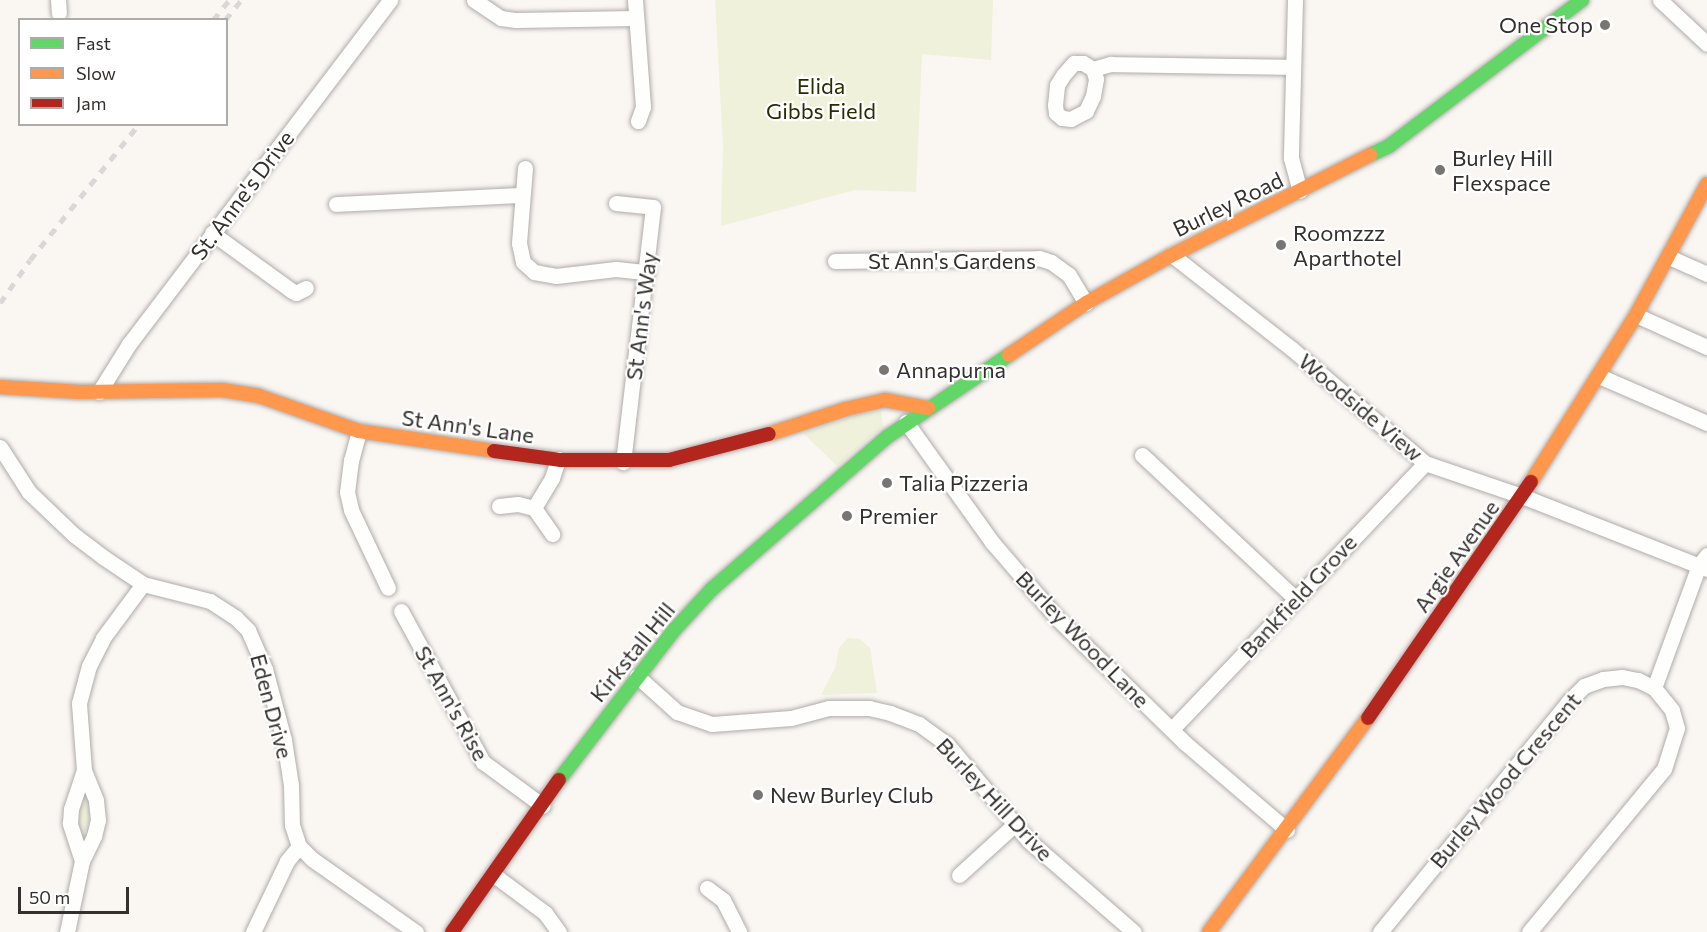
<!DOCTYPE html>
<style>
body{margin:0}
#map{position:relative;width:1707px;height:932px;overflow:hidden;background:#faf6f2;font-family:Commissioner,sans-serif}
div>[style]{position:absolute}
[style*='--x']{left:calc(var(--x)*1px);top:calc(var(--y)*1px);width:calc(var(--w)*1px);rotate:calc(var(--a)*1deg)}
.green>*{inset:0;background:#eff1da}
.roads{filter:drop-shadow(0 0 2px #afaca9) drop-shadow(0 0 2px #afaca9)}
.street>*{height:15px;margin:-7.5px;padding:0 7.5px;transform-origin:7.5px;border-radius:7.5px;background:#fefefd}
.fast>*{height:14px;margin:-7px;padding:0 7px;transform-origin:7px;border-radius:7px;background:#63d668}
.slow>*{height:14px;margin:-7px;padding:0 7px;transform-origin:7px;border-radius:7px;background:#ff974d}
.jam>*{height:14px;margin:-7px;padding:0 7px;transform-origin:7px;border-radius:7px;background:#b3261e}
.rail>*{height:4.5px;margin-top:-2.25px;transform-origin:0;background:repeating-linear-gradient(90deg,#dad8d7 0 8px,transparent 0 16px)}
.dots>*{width:16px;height:16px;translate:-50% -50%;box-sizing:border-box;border:3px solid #fff;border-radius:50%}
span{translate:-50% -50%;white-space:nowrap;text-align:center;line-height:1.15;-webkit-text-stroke:4.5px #fff;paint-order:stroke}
.poi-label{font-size:22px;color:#33302d}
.right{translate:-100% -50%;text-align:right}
.left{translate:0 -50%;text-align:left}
.park-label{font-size:22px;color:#282d00}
.street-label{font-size:22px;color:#33302d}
.legend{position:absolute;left:18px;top:18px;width:210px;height:108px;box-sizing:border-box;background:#fff;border:2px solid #adacab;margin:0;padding:8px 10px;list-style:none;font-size:18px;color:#33302d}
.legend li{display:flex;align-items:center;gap:12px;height:30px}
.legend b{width:30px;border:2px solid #adacab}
.scale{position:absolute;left:18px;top:887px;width:111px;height:27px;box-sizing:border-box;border:3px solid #33302d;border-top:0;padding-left:8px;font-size:18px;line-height:21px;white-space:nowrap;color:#33302d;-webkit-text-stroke:4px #fff;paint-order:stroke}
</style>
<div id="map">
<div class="green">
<div style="clip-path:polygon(715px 0,993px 0,991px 60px,922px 54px,916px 192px,855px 190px,721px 226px,723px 145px)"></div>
<div style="clip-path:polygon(881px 411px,883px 426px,837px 466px,803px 433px,860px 414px)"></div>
<div style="clip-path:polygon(848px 638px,860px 639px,870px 648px,877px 693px,821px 695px,835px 668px,839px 648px)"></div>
<div style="clip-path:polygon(83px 796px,89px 801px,90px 818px,83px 836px,78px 829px,77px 820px)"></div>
</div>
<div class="roads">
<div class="street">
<div style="--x:58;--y:0;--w:13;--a:86"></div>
<div style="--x:474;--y:0;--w:32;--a:34"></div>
<div style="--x:501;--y:18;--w:15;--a:8"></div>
<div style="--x:516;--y:20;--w:120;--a:-1"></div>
<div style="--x:635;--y:0;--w:107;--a:85.7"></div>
<div style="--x:643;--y:107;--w:15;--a:110"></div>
<div style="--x:1295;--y:0;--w:158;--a:91.5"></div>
<div style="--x:1291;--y:158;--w:34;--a:75"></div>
<div style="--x:1660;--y:0;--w:64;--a:43.1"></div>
<div style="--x:1093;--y:69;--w:10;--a:73"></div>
<div style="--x:1096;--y:79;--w:17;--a:100"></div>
<div style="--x:1093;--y:96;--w:17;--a:115"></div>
<div style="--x:1086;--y:111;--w:17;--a:152"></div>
<div style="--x:1071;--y:119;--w:9;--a:-174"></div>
<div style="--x:1062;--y:118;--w:8;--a:-140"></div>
<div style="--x:1056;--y:113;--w:8;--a:-97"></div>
<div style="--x:1055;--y:105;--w:20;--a:-84"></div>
<div style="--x:1057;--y:85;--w:13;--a:-58"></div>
<div style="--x:1064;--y:74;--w:15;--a:-48"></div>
<div style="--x:1074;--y:63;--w:9;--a:0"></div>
<div style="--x:1083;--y:63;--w:12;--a:31"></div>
<div style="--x:1093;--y:69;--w:19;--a:-16"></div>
<div style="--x:1111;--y:64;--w:182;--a:0.9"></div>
<div style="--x:525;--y:168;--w:75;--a:94.6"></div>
<div style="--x:519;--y:243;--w:19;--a:78"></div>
<div style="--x:523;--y:262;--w:15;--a:42"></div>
<div style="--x:534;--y:272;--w:22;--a:10"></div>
<div style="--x:556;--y:276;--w:60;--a:-6.7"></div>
<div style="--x:616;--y:269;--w:31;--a:6"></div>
<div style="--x:616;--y:203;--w:37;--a:6"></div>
<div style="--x:653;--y:207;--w:257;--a:96.7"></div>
<div style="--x:336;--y:204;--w:186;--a:-2.8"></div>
<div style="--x:212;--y:233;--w:99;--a:35.9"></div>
<div style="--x:292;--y:291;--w:4;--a:27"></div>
<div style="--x:296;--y:293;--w:11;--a:-27"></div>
<div style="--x:1172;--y:255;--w:152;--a:38.1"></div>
<div style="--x:1292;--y:349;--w:175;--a:40.6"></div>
<div style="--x:1425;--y:463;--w:102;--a:18.8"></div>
<div style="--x:1522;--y:496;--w:199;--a:21.5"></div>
<div style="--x:1669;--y:257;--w:42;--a:24.1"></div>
<div style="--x:835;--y:261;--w:204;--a:-0.8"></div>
<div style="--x:1039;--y:258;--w:13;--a:18"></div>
<div style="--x:1051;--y:262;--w:22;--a:36"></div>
<div style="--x:1069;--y:275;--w:33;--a:59"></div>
<div style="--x:1636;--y:315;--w:78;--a:24.3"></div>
<div style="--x:1599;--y:376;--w:118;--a:23.5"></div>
<div style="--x:99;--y:392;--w:57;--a:-58"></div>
<div style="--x:129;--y:344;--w:432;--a:-52.8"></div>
<div style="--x:906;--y:422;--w:148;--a:54.4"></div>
<div style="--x:992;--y:542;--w:101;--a:49.4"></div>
<div style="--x:1058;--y:619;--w:177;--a:44.3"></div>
<div style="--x:1185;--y:743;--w:134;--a:40.5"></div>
<div style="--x:359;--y:431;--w:30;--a:105"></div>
<div style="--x:351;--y:460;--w:32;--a:97"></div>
<div style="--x:347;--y:492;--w:18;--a:77"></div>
<div style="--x:351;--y:510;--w:86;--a:64.6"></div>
<div style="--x:0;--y:447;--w:54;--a:57.2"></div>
<div style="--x:29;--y:492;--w:62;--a:43.7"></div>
<div style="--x:74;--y:535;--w:36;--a:37"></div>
<div style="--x:103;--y:557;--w:48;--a:34"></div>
<div style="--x:143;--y:584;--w:69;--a:14.2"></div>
<div style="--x:210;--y:601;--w:31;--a:33"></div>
<div style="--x:236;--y:618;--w:17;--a:45"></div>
<div style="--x:248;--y:630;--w:43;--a:66.4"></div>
<div style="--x:265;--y:669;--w:73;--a:75"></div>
<div style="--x:284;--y:740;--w:46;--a:81.2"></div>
<div style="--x:291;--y:785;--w:40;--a:88.6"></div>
<div style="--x:292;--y:825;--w:22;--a:72"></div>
<div style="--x:299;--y:846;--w:18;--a:45"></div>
<div style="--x:312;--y:859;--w:127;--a:35.1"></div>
<div style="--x:1142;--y:455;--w:211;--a:43.1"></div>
<div style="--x:499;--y:506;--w:19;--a:-6"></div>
<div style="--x:518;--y:504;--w:16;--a:14"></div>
<div style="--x:534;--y:508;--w:32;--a:55"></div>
<div style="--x:534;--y:508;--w:35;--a:-59"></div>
<div style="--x:552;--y:478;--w:20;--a:-72"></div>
<div style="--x:401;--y:611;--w:172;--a:61.5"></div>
<div style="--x:483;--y:762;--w:74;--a:36.3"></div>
<div style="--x:637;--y:676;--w:54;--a:42"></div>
<div style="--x:677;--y:712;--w:37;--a:19"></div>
<div style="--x:712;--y:724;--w:79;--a:-4.3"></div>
<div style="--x:791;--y:718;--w:39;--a:-15"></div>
<div style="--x:829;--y:708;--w:40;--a:0"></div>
<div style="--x:869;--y:708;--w:22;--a:13"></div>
<div style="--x:890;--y:713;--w:31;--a:21"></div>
<div style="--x:919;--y:724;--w:34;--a:36"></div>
<div style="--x:947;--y:744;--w:126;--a:49.8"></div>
<div style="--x:1028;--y:840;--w:140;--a:41"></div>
<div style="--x:1172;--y:729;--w:367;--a:-46.4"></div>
<div style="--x:82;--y:861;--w:40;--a:-108"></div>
<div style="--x:70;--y:823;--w:14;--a:-86"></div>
<div style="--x:71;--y:809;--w:41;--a:-71.6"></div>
<div style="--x:494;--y:875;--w:64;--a:36.7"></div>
<div style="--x:545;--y:913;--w:24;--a:54"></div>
<div style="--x:959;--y:875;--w:76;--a:-42.3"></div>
<div style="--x:707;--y:888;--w:20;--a:37"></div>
<div style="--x:723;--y:900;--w:36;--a:63"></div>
<div style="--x:67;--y:932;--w:73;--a:-78.1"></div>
<div style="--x:82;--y:861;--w:28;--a:-64"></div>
<div style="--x:94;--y:836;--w:16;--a:-76"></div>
<div style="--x:98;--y:820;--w:20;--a:-96"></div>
<div style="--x:96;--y:800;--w:32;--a:-112"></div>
<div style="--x:84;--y:770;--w:67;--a:-94.3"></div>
<div style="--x:79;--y:703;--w:38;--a:-75"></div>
<div style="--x:89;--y:666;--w:31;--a:-63"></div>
<div style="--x:103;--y:638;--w:67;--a:-53.5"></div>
<div style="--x:253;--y:932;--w:79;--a:-64.4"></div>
<div style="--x:287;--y:861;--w:19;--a:-51"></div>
<div style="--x:1380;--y:932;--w:297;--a:-50.7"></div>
<div style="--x:1568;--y:702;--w:23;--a:-45"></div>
<div style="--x:1584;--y:686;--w:20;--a:-20"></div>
<div style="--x:1603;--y:679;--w:19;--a:-6"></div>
<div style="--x:1622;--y:677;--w:16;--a:11"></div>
<div style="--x:1638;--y:680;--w:18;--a:27"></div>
<div style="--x:1529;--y:932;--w:212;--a:-50.4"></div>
<div style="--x:1664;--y:769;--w:43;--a:-72.4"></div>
<div style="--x:1677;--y:728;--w:19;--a:-106"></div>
<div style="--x:1672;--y:710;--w:28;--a:-129"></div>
<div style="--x:1654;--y:688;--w:131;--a:-69.9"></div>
<div style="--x:1699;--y:565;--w:13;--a:-51"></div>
</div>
<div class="fast">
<div style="--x:1370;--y:155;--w:21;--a:-25"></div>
<div style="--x:1389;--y:146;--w:242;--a:-37.1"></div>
<div style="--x:559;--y:780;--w:189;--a:-52.5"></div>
<div style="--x:674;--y:630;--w:56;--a:-47.2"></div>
<div style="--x:712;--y:589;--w:232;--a:-41"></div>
<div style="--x:887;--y:437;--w:147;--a:-33.9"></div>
</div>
<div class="slow">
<div style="--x:1009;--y:355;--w:93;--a:-34"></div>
<div style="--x:1086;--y:303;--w:98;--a:-29.2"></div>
<div style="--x:1172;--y:255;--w:222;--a:-26.8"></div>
<div style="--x:0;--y:387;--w:80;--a:3.6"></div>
<div style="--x:80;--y:392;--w:142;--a:-0.8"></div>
<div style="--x:222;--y:390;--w:37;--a:9"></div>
<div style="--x:259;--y:396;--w:106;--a:19.3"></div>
<div style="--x:359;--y:431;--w:136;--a:8.4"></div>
<div style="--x:769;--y:434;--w:81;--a:-18"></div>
<div style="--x:846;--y:409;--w:40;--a:-13"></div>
<div style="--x:885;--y:400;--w:44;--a:10.5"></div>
<div style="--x:1531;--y:482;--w:197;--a:-57.8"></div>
<div style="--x:1636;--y:315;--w:149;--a:-61.5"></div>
<div style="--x:1209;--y:932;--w:267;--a:-53.4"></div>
</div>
<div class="jam">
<div style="--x:494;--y:451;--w:68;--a:7.7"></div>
<div style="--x:561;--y:460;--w:108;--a:0"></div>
<div style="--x:669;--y:460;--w:103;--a:-14.6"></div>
<div style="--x:1368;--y:718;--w:287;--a:-55.4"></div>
<div style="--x:452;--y:932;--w:186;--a:-54.9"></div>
</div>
</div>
<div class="rail">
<div style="--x:213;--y:20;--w:26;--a:-51"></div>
<div style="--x:225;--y:20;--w:26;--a:-51"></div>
<div style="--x:0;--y:303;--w:52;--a:-55.1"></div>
<div style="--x:30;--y:260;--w:174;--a:-51.3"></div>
</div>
<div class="dots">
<div style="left:1605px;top:25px;background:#797572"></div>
<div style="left:1440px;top:170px;background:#797572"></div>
<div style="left:1281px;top:245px;background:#797572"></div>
<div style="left:884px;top:370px;background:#797572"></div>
<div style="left:887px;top:483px;background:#797572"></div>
<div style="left:847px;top:516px;background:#797572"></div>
<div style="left:758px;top:795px;background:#797572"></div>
</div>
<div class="poi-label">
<span class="right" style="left:1593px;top:25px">One Stop</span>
<span class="left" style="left:1452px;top:170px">Burley Hill<br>Flexspace</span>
<span class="left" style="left:1293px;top:245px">Roomzzz<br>Aparthotel</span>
<span class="left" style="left:896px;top:370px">Annapurna</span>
<span class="left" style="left:899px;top:483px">Talia Pizzeria</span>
<span class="left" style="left:859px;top:516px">Premier</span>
<span class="left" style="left:770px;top:795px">New Burley Club</span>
</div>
<div class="park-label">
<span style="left:821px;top:98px">Elida<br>Gibbs Field</span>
</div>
<div class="street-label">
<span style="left:242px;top:195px;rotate:-53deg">St. Anne's Drive</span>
<span style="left:1228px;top:204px;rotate:-26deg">Burley Road</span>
<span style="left:952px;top:261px">St Ann's Gardens</span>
<span style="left:641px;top:316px;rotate:-83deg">St Ann's Way</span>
<span style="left:1361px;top:407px;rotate:40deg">Woodside View</span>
<span style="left:468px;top:426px;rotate:8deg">St Ann's Lane</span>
<span style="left:1456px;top:556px;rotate:-55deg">Argie Avenue</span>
<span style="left:1298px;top:596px;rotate:-47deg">Bankfield Grove</span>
<span style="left:1083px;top:639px;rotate:46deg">Burley Wood Lane</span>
<span style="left:632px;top:652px;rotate:-51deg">Kirkstall Hill</span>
<span style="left:452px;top:703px;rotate:61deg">St Ann's Rise</span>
<span style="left:272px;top:706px;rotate:75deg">Eden Drive</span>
<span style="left:1505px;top:780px;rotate:-50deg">Burley Wood Crescent</span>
<span style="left:995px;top:799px;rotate:47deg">Burley Hill Drive</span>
</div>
<ul class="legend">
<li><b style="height:8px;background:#63d668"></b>Fast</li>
<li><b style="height:8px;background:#ff974d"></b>Slow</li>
<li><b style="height:8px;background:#b3261e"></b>Jam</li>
</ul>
<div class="scale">50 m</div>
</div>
